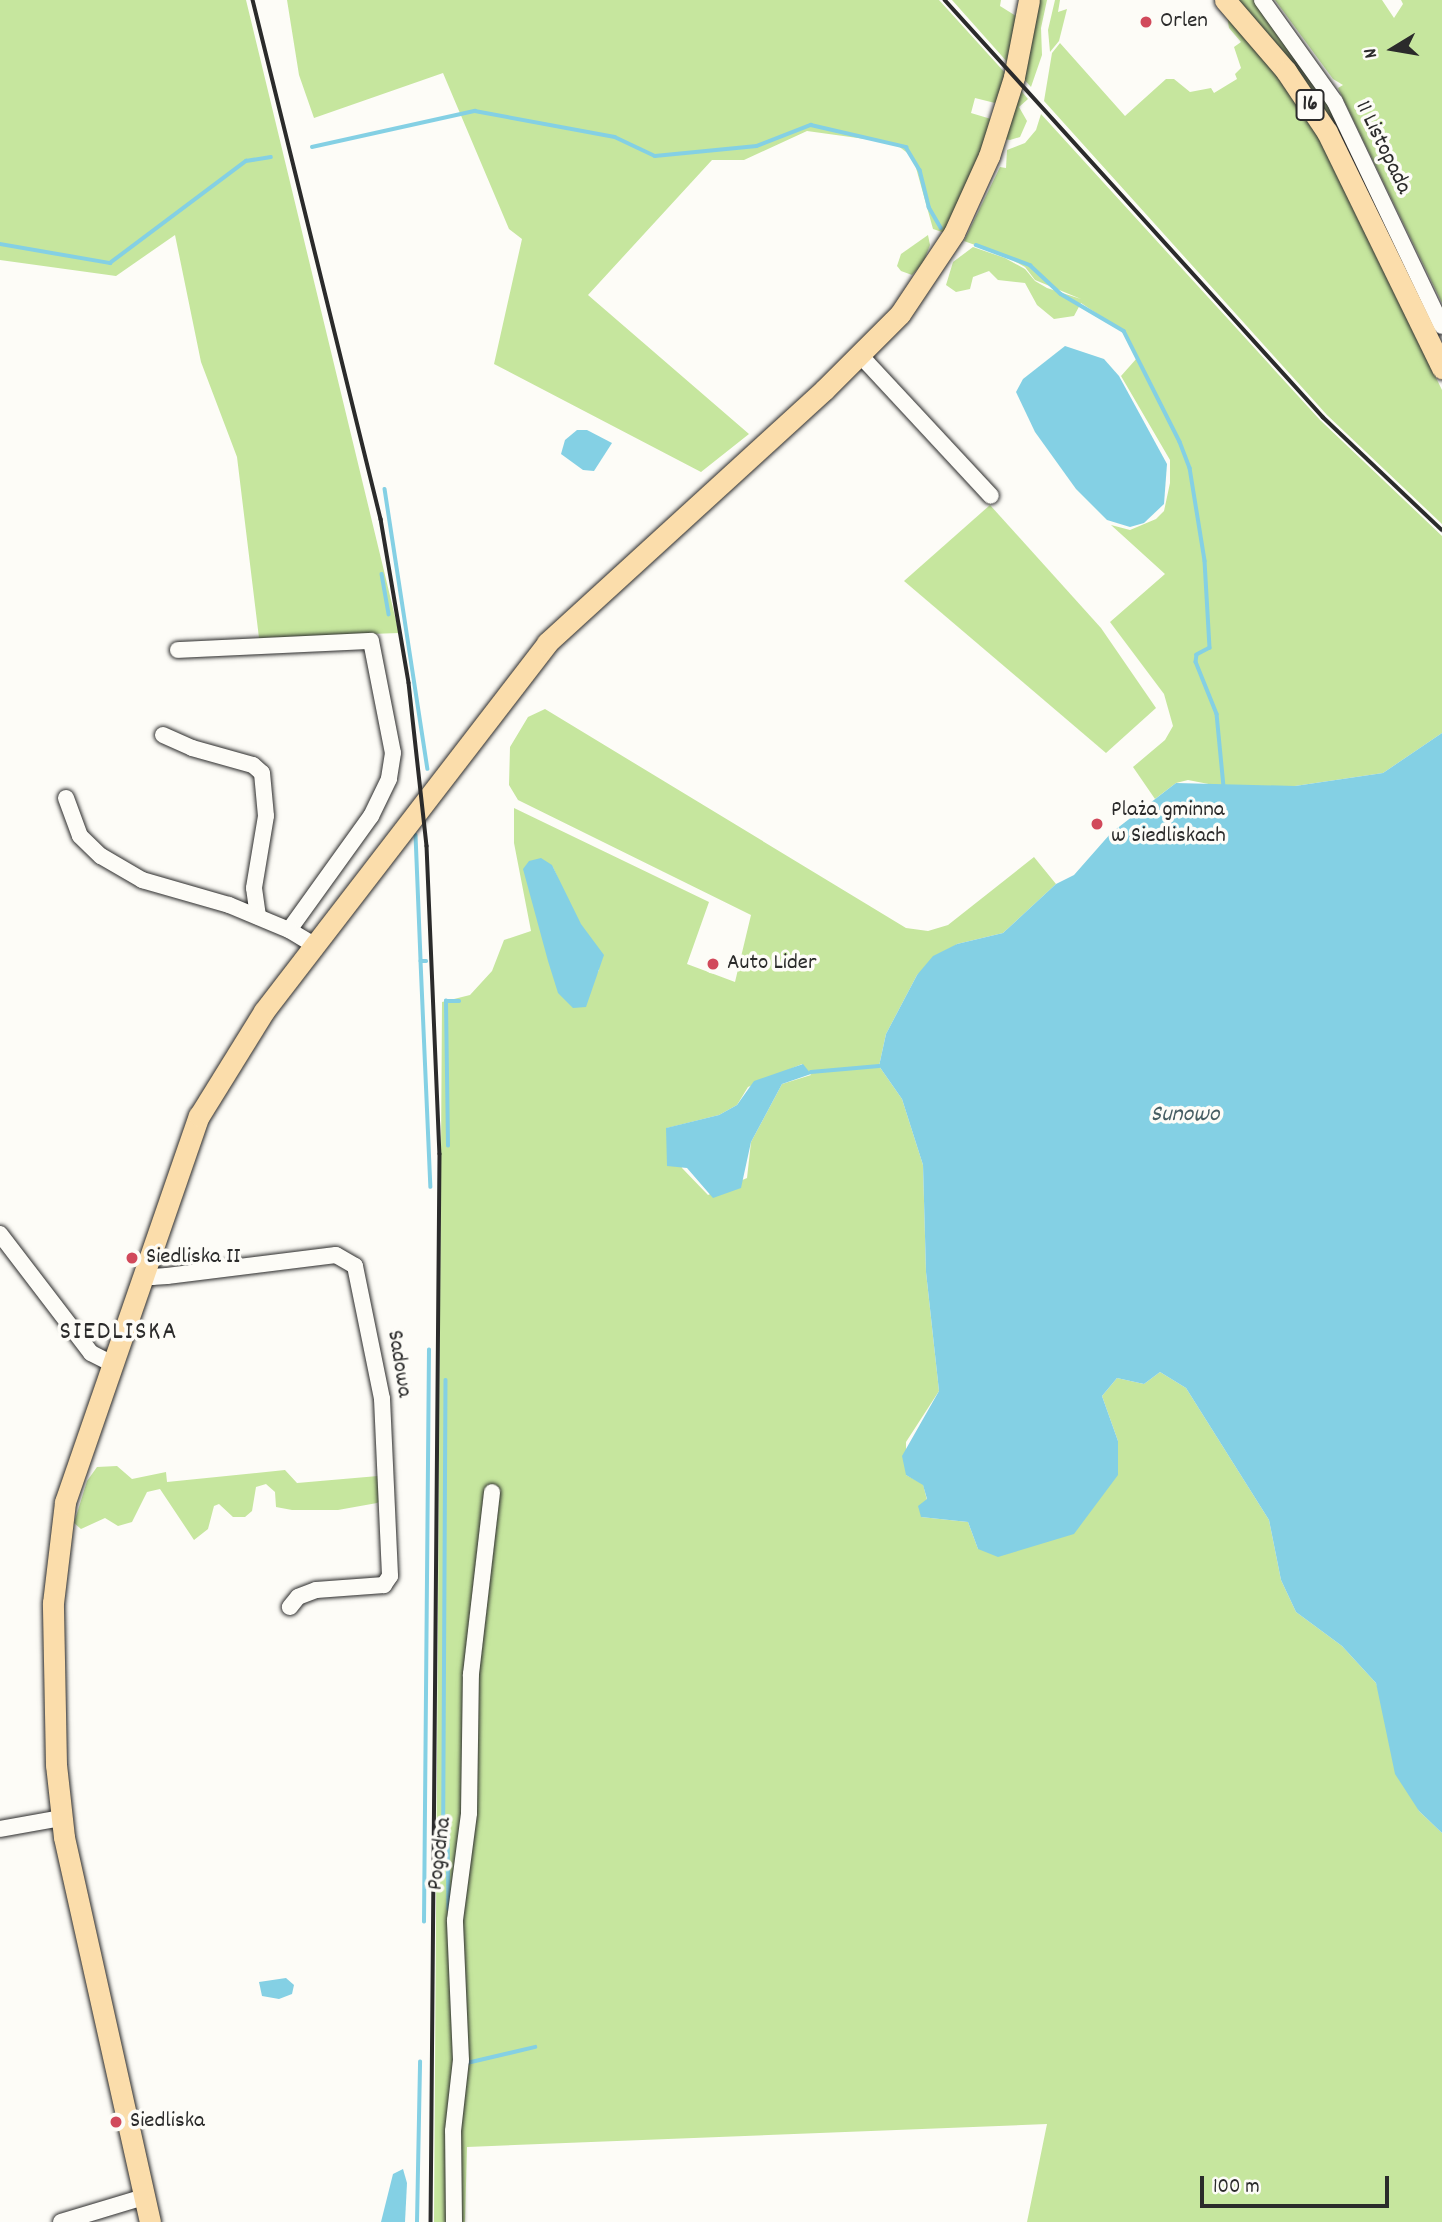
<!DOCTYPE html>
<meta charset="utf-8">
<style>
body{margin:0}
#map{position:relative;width:1442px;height:2222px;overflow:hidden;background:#fdfcf7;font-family:Dekko,sans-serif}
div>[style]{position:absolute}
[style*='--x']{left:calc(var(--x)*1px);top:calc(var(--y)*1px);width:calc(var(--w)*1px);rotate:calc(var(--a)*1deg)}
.green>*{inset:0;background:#c6e69e}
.water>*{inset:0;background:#84d0e4}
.stream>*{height:3.5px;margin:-1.75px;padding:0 1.75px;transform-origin:1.75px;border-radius:1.75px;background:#84d0e4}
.roads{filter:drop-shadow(0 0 2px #2b2b2b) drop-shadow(0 0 2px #2b2b2b)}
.minor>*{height:16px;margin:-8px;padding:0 8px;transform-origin:8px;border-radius:8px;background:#fdfcf7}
.major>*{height:21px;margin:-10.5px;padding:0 10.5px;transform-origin:10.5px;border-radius:10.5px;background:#fbddab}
.rail>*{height:3.5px;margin:-1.75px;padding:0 1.75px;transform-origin:1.75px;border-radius:1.75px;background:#2b2b2b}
.dots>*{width:19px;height:19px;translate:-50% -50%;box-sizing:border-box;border:4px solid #fdfcf7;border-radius:50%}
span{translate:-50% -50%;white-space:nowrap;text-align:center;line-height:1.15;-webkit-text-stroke:7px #fdfcf7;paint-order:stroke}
.shield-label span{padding:2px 5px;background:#fdfcf7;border:2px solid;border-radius:5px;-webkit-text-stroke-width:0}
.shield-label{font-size:21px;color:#2b2b2b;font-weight:700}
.poi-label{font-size:23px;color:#2b2b2b}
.left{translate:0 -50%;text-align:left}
.street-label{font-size:23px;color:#2b2b2b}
.water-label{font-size:24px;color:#465d62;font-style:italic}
.quarter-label{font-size:26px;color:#2b2b2b;letter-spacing:2px}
.north{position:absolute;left:1358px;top:14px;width:70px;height:70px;-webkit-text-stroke:5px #fdfcf7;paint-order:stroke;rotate:259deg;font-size:19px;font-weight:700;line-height:28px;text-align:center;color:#2b2b2b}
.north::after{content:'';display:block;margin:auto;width:24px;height:32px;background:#2b2b2b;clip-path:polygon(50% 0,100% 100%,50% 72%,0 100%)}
.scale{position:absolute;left:1200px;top:2176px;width:189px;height:32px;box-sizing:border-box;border:4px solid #2b2b2b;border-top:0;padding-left:9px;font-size:21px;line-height:24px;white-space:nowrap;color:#2b2b2b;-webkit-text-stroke:5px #fdfcf7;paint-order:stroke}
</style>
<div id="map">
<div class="green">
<div style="clip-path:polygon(0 0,246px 0,399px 633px,259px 638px,237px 457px,201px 362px,175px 235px,116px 276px,0 260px)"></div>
<div style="clip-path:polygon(287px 0,939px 0,1007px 75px,995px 103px,975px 98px,971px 113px,991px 119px,993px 128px,945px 233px,933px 229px,913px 157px,894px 143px,807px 131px,744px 160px,712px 160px,588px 295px,749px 434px,701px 472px,494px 364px,522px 239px,509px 229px,443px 73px,314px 118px,299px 75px)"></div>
<div style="clip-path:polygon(952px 0,1001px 0,1000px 6px,1016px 16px,1009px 64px)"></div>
<div style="clip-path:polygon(1035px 0,1047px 0,1041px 28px,1042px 55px,1031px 87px,1020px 75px)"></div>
<div style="clip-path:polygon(1055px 0,1060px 0,1058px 12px,1067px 9px,1059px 41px,1050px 52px,1048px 30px)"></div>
<div style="clip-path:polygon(1237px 0,1253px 0,1275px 25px,1331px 108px,1442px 349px,1353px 165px)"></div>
<div style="clip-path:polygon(1275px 0,1382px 0,1394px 18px,1403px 4px,1401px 0,1442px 0,1442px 303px,1338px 88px,1343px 85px,1333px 79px)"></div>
<div style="clip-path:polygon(1227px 16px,1269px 62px,1312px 124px,1442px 390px,1442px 524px,1327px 415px,1044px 101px,1052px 53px,1060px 43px,1125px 116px,1166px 79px,1174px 79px,1190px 92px,1211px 88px,1214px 93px,1237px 79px,1235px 74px,1241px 68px,1234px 47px,1241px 42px,1229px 28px)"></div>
<div style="clip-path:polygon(1018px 87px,1028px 99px,1019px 107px,1027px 121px,1020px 137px,1010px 140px,1005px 139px)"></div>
<div style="clip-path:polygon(1041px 114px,1320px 420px,1442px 536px,1442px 733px,1383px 773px,1295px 786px,1224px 787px,1188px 780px,1176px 783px,1155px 799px,1133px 767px,1165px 740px,1173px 726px,1164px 694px,1110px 622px,1165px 574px,1111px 525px,1130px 530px,1156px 519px,1164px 511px,1170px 483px,1170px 460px,1121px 376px,1137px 358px,1123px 331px,1081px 303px,1074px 316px,1054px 319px,1037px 305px,1025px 283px,998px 280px,989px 271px,973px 277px,970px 289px,956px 292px,946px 285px,953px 262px,973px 247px,1005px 258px,1025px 269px,1035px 281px,1047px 288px,1081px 299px,1035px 280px,1025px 267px,1005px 256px,964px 241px,1000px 167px,1006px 168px,1007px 150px,1025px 143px,1036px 130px)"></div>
<div style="clip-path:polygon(928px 235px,930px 245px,923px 263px,912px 275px,901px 271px,897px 266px,901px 254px)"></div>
<div style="clip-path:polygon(990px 505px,1101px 628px,1156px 708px,1106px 753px,904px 581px)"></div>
<div style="clip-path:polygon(evenodd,545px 709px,906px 928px,928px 931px,948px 925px,1034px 857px,1056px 884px,1003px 933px,957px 944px,917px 975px,886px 1034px,879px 1066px,902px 1099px,923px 1165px,926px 1272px,939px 1391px,906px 1442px,906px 1475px,923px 1484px,927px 1500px,921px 1517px,968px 1522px,978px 1549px,1118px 1441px,1102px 1396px,1117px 1378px,1144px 1384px,1160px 1372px,1186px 1388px,1269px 1520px,1281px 1580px,1296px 1612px,1342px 1646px,1376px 1683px,1419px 1811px,1442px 1833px,1442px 2222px,1027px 2222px,1047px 2124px,467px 2147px,465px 2222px,434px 2222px,442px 1002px,470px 995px,492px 971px,504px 940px,531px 931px,514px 843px,514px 808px,709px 902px,687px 964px,735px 982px,751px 915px,518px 800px,509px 785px,510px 747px,528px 717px,545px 709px,552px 865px,599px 970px,591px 984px,552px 865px,545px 709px,802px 1064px,811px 1075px,782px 1084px,751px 1142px,747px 1178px,708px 1195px,682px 1168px,667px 1128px,719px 1115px,737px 1105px,748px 1087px,802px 1064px)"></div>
<div style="clip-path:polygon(117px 1466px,132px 1479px,166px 1472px,167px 1482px,285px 1470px,297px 1483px,378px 1476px,392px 1482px,393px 1491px,377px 1503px,338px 1510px,292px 1510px,276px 1507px,275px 1492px,266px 1484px,256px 1487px,252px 1511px,245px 1517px,233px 1517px,219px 1504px,214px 1506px,208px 1529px,194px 1540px,160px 1489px,147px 1492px,132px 1522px,118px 1526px,105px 1518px,81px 1529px,74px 1523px,87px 1481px,97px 1467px)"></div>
</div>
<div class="water">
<div style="clip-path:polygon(1065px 346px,1104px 359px,1119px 376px,1167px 464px,1164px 504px,1144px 523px,1130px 527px,1107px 520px,1076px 489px,1035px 432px,1016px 392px,1023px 379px)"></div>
<div style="clip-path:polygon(577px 430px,587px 430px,612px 443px,594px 471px,583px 470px,561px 454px,565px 440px)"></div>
<div style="clip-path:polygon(1442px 733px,1442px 1833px,1419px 1811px,1395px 1774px,1376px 1683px,1342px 1646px,1296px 1612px,1281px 1580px,1269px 1520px,1186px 1388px,1160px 1372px,1144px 1384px,1117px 1378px,1102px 1396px,1118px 1441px,1118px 1475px,1074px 1534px,998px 1557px,978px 1549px,968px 1522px,921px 1517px,918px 1506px,927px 1499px,923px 1485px,906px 1475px,902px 1456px,939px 1391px,926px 1272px,923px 1165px,902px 1099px,879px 1066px,886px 1034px,917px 975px,933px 956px,957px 944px,1003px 933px,1056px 884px,1074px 875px,1111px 833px,1176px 783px,1295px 786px,1383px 773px)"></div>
<div style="clip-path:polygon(541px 858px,552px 865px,581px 924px,604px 955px,586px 1007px,573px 1008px,558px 993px,548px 961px,523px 869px,529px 861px)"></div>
<div style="clip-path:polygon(803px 1064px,811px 1074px,782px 1084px,751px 1142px,741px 1188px,713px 1198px,687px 1168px,667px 1166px,666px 1128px,719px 1115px,737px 1105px,754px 1081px)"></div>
<div style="clip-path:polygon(286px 1978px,294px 1985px,292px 1994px,279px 1999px,262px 1996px,259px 1982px)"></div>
<div style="clip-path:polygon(403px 2169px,407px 2183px,405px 2222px,381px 2222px,393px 2174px)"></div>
</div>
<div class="stream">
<div style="--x:312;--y:147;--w:167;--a:-12.5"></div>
<div style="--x:475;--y:111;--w:142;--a:10.5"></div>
<div style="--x:615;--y:137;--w:44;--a:25.4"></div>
<div style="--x:655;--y:156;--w:102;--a:-5.6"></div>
<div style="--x:757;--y:146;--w:58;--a:-21.3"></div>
<div style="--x:811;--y:125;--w:98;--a:13"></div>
<div style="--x:906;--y:147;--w:27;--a:59"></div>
<div style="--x:920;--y:170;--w:38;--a:76"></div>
<div style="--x:929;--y:207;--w:24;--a:60"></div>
<div style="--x:0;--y:244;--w:112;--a:9.8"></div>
<div style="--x:110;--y:263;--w:170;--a:-36.9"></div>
<div style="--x:246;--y:161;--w:25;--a:-9"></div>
<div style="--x:976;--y:245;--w:58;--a:20.3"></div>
<div style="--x:1030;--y:265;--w:42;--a:43.1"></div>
<div style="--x:1061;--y:294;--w:73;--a:30.4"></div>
<div style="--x:1124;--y:331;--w:124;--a:63.2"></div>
<div style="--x:1180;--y:442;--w:28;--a:69"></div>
<div style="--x:1190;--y:468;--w:94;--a:80.8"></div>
<div style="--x:1205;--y:561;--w:87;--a:86.7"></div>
<div style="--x:1210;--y:648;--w:15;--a:152"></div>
<div style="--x:1197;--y:655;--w:7;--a:98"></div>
<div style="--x:1196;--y:662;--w:56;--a:68"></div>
<div style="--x:1217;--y:714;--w:73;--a:84.5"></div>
<div style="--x:385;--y:489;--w:283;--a:81.3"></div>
<div style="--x:382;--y:574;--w:41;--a:80.1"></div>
<div style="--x:416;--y:835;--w:126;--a:87.7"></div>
<div style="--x:421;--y:961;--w:5;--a:0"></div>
<div style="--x:421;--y:961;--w:226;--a:87.5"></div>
<div style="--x:811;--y:1072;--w:68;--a:-5"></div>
<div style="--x:448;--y:1146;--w:145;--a:-90.8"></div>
<div style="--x:446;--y:1001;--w:13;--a:0"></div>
<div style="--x:446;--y:1380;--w:451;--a:90.3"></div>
<div style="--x:444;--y:1831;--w:6;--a:45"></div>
<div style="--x:448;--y:1835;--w:74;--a:89.2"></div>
<div style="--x:424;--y:1922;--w:572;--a:-89.5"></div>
<div style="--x:467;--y:2063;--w:70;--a:-13.2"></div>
<div style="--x:417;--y:2222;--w:160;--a:-88.9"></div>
</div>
<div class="roads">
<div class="minor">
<div style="--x:1262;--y:0;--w:125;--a:54.4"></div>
<div style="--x:1335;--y:102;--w:248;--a:64.5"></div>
<div style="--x:860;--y:355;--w:192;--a:47.1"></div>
<div style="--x:178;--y:650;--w:193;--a:-2.7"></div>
<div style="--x:371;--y:641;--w:114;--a:78.9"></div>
<div style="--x:393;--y:753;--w:26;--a:99"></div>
<div style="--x:389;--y:779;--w:41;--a:115.9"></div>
<div style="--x:371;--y:816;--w:140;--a:125.7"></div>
<div style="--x:289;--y:930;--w:29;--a:31"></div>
<div style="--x:163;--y:735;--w:32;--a:24"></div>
<div style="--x:192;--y:748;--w:63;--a:15.6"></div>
<div style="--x:253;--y:765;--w:12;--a:42"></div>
<div style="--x:262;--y:773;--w:43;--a:84.7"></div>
<div style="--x:266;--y:816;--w:73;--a:99.5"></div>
<div style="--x:254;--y:888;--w:29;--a:82"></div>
<div style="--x:66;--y:798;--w:40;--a:69.8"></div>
<div style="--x:80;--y:836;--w:29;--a:44"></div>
<div style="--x:101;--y:856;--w:48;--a:30.3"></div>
<div style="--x:142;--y:880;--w:91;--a:16"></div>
<div style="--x:229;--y:905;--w:65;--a:22.6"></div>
<div style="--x:0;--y:1234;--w:150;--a:52.6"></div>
<div style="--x:91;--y:1353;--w:25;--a:27"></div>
<div style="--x:145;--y:1270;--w:10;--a:45"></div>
<div style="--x:152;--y:1277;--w:15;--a:-4"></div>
<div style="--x:167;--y:1276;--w:170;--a:-7.1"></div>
<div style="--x:336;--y:1255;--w:22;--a:30"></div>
<div style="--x:355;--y:1266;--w:136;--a:78.5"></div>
<div style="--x:382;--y:1399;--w:177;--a:87.4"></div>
<div style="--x:390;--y:1576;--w:11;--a:124"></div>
<div style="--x:384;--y:1585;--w:68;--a:175.8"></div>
<div style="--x:316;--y:1590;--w:19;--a:159"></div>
<div style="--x:298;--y:1597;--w:13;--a:129"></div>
<div style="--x:0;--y:1829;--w:62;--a:-10.2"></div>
<div style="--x:61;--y:2222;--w:87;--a:-16.8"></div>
<div style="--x:454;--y:2222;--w:91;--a:-90.6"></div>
<div style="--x:453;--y:2131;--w:71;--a:-83.6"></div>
<div style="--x:461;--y:2060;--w:140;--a:-92.5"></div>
<div style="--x:455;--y:1920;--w:108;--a:-82.5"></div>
<div style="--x:469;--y:1813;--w:139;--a:-89.2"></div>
<div style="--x:471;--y:1674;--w:183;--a:-83.4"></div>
</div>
<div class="major">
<div style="--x:1225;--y:0;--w:94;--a:49.3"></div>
<div style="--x:1286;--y:71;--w:73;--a:56.1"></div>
<div style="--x:1327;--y:132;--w:263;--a:64"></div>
<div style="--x:150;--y:2222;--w:394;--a:-102.6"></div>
<div style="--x:64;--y:1837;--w:72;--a:-96.3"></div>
<div style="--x:56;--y:1765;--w:162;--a:-91.1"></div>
<div style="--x:53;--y:1603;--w:102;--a:-83.2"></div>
<div style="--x:65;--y:1502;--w:409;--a:-70.9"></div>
<div style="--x:199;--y:1116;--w:123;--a:-58.2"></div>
<div style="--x:264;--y:1011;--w:464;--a:-52.4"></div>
<div style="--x:547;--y:643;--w:375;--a:-42.4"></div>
<div style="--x:824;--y:390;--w:107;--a:-45"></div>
<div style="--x:900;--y:314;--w:97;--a:-56.3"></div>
<div style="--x:954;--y:233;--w:85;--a:-65.6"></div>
<div style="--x:989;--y:156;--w:83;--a:-72.4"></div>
<div style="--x:1014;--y:77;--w:78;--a:-79"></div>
</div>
</div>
<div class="rail">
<div style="--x:253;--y:0;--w:535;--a:76.15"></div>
<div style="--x:381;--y:519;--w:166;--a:80.3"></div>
<div style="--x:409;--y:683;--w:164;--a:83.7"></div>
<div style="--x:427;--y:846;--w:308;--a:87.6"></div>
<div style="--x:440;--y:1154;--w:1068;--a:90.48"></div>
<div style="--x:945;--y:0;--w:563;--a:47.81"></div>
<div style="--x:1323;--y:417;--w:164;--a:43.5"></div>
</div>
<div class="dots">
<div style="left:1146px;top:22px;background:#d1495b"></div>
<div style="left:1097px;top:824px;background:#d1495b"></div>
<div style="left:713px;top:964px;background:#d1495b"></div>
<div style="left:132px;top:1258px;background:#d1495b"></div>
<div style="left:116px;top:2122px;background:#d1495b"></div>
</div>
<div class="shield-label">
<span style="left:1310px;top:105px">16</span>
</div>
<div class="poi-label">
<span class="left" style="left:1160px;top:22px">Orlen</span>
<span class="left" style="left:1111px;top:824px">Plaża gminna<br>w Siedliskach</span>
<span class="left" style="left:727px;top:964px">Auto Lider</span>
<span class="left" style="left:146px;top:1258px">Siedliska II</span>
<span class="left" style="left:130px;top:2122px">Siedliska</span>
</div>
<div class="street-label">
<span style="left:1382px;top:148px;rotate:64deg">11 Listopada</span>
<span style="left:398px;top:1364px;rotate:81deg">Sadowa</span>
<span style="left:441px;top:1854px;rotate:-83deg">Pogodna</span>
</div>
<div class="water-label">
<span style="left:1185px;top:1116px">Sunowo</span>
</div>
<div class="quarter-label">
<span style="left:119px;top:1333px">SIEDLISKA</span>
</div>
<div class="north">N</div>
<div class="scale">100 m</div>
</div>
